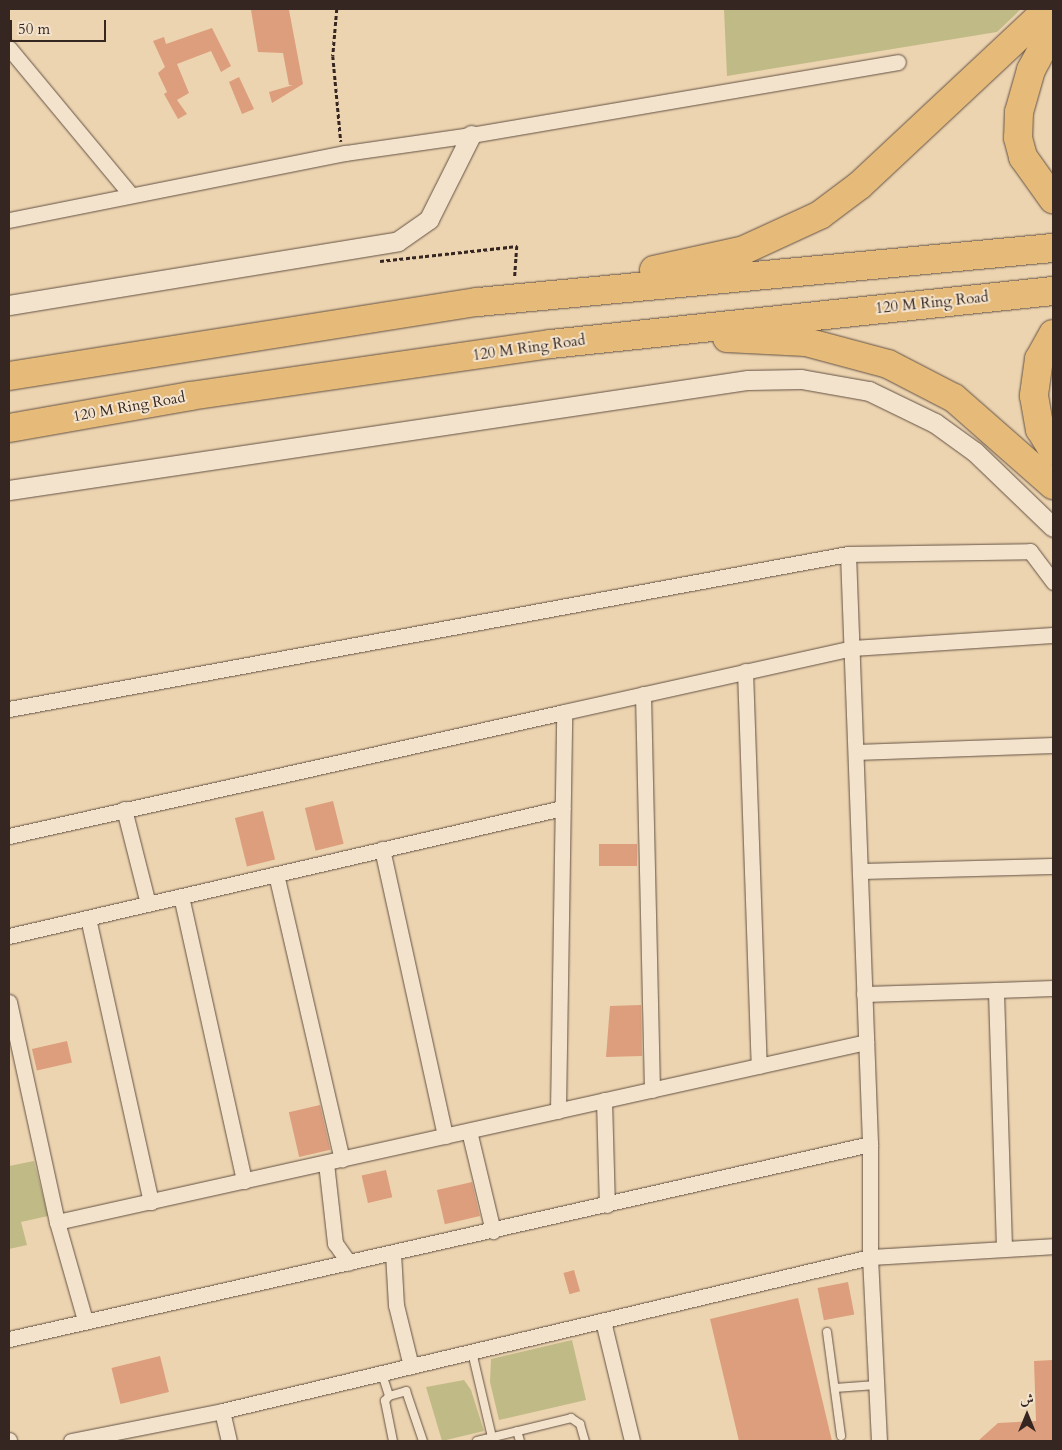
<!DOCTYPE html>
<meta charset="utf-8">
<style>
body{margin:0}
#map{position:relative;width:1062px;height:1450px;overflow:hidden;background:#edd4b0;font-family:Cardo,Amiri,serif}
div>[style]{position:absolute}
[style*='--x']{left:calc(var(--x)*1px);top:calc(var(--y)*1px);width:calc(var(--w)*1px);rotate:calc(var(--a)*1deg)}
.green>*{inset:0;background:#c0ba86}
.building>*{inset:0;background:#dc9e7c;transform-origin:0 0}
.path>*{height:2.5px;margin-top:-1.25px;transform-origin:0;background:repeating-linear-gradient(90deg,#352621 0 4px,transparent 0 6.5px)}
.roads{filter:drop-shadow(0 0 1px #635245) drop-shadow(0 0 1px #635245)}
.service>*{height:8px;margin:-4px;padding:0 4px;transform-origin:4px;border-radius:4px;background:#f3e3cc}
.minor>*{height:15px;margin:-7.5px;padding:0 7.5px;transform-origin:7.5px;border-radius:7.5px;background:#f3e3cc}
.tertiary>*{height:19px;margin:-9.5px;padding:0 9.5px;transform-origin:9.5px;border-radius:9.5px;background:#f3e3cc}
.motorway>*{height:28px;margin:-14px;padding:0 14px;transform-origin:14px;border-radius:14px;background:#e6ba78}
span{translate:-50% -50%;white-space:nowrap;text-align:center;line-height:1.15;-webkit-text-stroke:4px #f3e3cc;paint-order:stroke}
.street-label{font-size:15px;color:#352621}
.frame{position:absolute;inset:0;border:10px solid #352621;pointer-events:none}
.north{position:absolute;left:1002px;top:1390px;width:50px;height:50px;-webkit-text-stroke:4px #f3e3cc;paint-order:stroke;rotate:0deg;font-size:14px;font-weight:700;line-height:20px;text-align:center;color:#352621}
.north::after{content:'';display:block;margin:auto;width:18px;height:22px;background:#352621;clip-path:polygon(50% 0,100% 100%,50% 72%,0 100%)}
.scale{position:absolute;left:10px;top:20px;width:96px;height:22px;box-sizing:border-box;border:2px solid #352621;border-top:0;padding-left:6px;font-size:15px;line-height:18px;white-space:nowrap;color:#352621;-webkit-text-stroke:4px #f3e3cc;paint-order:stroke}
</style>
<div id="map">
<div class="green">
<div style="clip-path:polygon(724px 9px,1021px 9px,997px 32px,727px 76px)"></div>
<div style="clip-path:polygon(34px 1161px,48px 1216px,21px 1222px,27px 1245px,9px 1249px,9px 1166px)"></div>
<div style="clip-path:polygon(572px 1340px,586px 1400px,499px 1420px,490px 1382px,491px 1359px)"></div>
<div style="clip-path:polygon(464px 1380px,471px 1390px,484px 1431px,442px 1441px,426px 1387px)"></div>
</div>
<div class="building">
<div style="clip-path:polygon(251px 10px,289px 10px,303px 84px,272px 103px,269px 92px,293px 85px,289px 85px,283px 53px,258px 52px)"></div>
<div style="clip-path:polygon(212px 28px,231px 66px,221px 72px,211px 51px,177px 64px,189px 93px,177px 100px,187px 114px,178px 119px,164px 94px,167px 92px,158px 73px,165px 67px,153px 41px,164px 37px,166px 44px)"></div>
<div style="clip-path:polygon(239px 77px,254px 109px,242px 114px,229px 82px)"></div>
<div style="left:333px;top:801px;width:44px;height:29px;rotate:76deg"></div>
<div style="left:263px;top:811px;width:50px;height:29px;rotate:76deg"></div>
<div style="left:599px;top:844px;width:38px;height:22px"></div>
<div style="clip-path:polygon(641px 1005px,642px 1056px,606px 1057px,610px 1006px)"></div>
<div style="left:67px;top:1041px;width:22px;height:36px;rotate:77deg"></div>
<div style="left:320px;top:1105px;width:46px;height:32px;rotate:77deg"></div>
<div style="left:386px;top:1170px;width:28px;height:25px;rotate:77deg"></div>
<div style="left:472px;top:1182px;width:35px;height:36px;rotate:77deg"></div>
<div style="left:574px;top:1270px;width:22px;height:11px;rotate:74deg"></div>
<div style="left:848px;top:1282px;width:33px;height:31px;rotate:79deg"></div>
<div style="clip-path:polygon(798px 1298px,832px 1441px,739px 1441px,710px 1319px)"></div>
<div style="left:160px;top:1356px;width:37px;height:50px;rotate:76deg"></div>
<div style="clip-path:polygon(1053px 1360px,1053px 1441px,978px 1441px,998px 1423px,1036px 1421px,1034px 1361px)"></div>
</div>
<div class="path">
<div style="--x:337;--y:9;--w:47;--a:94.9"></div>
<div style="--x:333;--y:56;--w:86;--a:84.7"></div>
<div style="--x:380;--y:261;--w:138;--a:-6.2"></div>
<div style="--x:517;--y:246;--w:31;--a:94"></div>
</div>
<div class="roads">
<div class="service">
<div style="--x:827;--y:1332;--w:105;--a:82.3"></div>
<div style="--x:472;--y:1352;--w:87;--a:76.8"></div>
<div style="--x:382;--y:1374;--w:23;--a:72"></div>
<div style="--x:835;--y:1388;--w:41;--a:-4.2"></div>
<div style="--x:517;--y:1431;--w:10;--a:73"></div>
<div style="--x:393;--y:1441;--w:41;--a:-101.3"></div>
<div style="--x:385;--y:1401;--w:6;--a:-51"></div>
<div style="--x:389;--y:1396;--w:18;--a:-16"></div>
<div style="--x:406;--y:1391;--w:53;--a:71.2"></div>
<div style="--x:477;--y:1441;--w:97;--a:-13.7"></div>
<div style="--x:571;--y:1418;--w:11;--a:34"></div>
<div style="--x:580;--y:1424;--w:18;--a:74"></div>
</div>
<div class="minor">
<div style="--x:9;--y:48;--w:191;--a:50.3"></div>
<div style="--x:9;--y:220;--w:343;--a:-11.3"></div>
<div style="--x:345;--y:153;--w:127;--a:-8.1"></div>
<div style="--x:471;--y:135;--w:433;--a:-9.7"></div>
<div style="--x:848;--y:554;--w:590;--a:87.86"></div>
<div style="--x:870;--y:1144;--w:113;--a:90"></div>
<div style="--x:870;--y:1257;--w:184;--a:87.2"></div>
<div style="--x:745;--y:671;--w:395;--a:88"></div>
<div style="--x:643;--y:694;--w:396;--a:88.7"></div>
<div style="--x:9;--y:709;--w:853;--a:-10.47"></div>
<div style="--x:848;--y:554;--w:182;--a:-0.9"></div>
<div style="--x:1030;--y:551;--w:39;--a:53"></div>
<div style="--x:856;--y:752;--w:197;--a:-2"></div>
<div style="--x:124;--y:809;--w:98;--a:75.8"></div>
<div style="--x:9;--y:836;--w:569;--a:-12.59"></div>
<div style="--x:382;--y:849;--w:294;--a:77.6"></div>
<div style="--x:860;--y:871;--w:193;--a:-1.5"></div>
<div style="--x:276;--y:874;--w:293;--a:77"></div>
<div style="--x:181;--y:896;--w:292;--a:77.5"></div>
<div style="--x:88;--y:918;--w:291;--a:77.5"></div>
<div style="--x:9;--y:936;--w:568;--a:-13.03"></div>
<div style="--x:864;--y:994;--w:132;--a:-1.7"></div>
<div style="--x:9;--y:1002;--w:225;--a:77.7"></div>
<div style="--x:57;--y:1222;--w:102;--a:74.1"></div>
<div style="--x:604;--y:1100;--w:105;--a:88.4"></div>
<div style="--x:558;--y:1111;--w:399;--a:-89.1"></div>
<div style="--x:564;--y:712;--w:295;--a:-12.5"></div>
<div style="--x:852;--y:648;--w:201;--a:-3.7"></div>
<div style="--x:469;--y:1131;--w:103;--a:76.5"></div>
<div style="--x:326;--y:1163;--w:81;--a:83.6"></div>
<div style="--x:335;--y:1243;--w:24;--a:55"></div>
<div style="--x:57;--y:1222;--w:829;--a:-12.54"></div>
<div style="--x:1004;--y:1247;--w:257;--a:-91.8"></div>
<div style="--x:996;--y:990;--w:57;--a:-2"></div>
<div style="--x:393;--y:1253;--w:52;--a:86.7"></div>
<div style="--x:396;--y:1305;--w:63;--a:76.2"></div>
<div style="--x:603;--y:1321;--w:123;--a:76.4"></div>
<div style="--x:9;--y:1339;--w:883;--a:-12.76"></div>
<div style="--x:222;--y:1411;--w:31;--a:77"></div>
<div style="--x:9;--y:1440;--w:1;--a:90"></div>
<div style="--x:71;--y:1441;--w:154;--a:-11.2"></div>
<div style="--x:222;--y:1411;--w:666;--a:-13.37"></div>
<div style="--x:870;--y:1257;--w:183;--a:-3.4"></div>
</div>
<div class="tertiary">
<div style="--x:9;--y:305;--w:394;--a:-9.3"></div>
<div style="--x:398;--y:241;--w:38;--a:-35"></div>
<div style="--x:429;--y:219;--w:94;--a:-63.4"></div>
<div style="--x:9;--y:490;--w:747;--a:-8.47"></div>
<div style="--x:748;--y:380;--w:53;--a:-1.1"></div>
<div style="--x:801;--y:379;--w:69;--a:10"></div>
<div style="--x:869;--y:391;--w:73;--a:25.9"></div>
<div style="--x:935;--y:423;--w:49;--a:35.9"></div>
<div style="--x:975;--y:452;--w:108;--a:43.9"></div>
</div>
<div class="motorway">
<div style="--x:1053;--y:29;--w:47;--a:118.2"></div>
<div style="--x:1031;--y:70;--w:44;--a:105.9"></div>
<div style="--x:1019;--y:112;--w:26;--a:92"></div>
<div style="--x:1018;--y:138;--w:20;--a:75"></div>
<div style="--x:1023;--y:157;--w:52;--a:54.5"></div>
<div style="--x:654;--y:270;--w:92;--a:-12.5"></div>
<div style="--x:744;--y:250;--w:84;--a:-24.7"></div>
<div style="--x:820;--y:215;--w:50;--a:-36.9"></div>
<div style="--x:860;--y:185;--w:258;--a:-43.1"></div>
<div style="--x:1053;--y:334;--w:29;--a:119"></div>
<div style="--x:1039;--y:359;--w:37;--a:98"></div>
<div style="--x:1034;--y:396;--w:34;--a:80"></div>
<div style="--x:1040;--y:429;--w:26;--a:59"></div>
<div style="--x:727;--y:338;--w:79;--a:2.9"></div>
<div style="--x:806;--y:342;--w:85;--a:15"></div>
<div style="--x:888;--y:364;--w:74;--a:27.3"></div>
<div style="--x:954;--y:398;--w:132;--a:41.3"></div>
<div style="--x:9;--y:376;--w:475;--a:-9"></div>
<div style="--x:478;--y:302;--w:578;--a:-5.37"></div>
<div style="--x:9;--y:428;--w:184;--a:-10"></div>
<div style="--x:190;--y:396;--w:365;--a:-8.2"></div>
<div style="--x:551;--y:344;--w:505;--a:-6.03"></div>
</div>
</div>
<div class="street-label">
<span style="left:932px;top:303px;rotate:-6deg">120 M Ring Road</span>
<span style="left:529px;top:348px;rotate:-8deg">120 M Ring Road</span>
<span style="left:129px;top:407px;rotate:-10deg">120 M Ring Road</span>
</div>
<div class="frame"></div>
<div class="north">ش</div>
<div class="scale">50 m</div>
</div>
